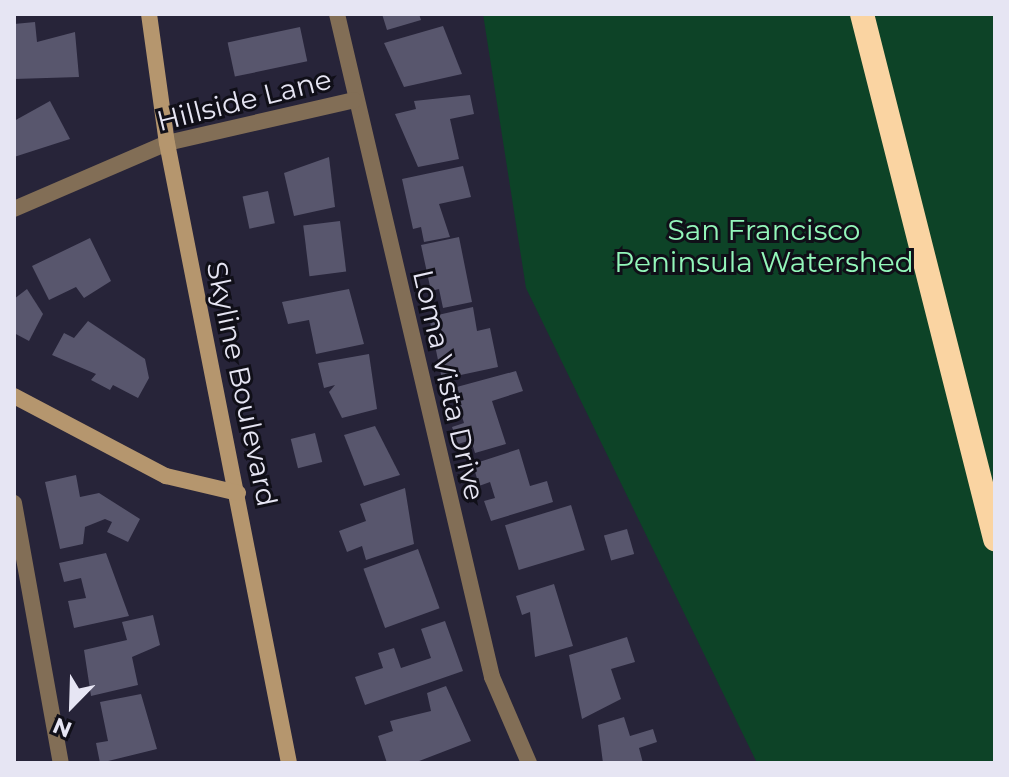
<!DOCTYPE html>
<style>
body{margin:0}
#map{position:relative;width:1009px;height:777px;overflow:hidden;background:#272439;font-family:Montserrat,sans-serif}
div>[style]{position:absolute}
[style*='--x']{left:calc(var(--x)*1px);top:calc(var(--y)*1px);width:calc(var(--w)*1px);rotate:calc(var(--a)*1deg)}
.green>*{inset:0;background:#0d4327}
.building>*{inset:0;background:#58566d;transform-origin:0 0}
.minor>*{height:16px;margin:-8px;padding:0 8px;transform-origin:8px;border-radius:8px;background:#826e56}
.secondary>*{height:16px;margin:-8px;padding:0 8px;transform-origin:8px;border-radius:8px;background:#b5966e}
.motorway>*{height:24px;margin:-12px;padding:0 12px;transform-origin:12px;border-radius:12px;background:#fad4a2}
span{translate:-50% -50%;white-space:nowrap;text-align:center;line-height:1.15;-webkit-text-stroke:6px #100f18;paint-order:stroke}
.street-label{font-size:28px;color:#e6e5f3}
.park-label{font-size:28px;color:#93f7ba}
.frame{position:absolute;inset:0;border:16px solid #e6e5f3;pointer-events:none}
.north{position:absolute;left:32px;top:665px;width:80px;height:80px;-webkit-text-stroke:6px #100f18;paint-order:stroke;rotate:203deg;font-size:22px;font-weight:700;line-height:32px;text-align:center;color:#e6e5f3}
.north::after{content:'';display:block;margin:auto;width:28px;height:36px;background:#e6e5f3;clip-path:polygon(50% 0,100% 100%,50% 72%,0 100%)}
</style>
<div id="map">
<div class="green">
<div style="clip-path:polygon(483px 14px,995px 14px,995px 763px,757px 763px,526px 288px)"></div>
</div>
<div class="building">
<div style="clip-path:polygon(382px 14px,419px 14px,421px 20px,387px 30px)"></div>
<div style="clip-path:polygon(35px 22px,37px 42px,75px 32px,79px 77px,14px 79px,14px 24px)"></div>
<div style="clip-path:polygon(443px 26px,462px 74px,404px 87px,384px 43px)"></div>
<div style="left:300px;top:27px;width:35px;height:74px;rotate:78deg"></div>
<div style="clip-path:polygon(470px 95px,474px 114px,450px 119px,459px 159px,418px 167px,395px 114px,416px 109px,414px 101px)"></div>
<div style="clip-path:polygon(50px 101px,70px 139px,14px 157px,14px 121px)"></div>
<div style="clip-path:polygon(329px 157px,335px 207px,294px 216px,284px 173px)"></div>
<div style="clip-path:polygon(463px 166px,471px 197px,439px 204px,450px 237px,424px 242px,421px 227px,413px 229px,402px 179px)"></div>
<div style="left:268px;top:191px;width:33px;height:26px;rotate:78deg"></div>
<div style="left:340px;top:221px;width:51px;height:37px;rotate:83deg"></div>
<div style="clip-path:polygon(459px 237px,472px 302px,443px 308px,439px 289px,431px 291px,421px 245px)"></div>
<div style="clip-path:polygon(90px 238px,111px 281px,84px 298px,76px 287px,49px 300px,32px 266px)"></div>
<div style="clip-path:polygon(27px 289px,43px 314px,29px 341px,14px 333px,14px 299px)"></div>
<div style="clip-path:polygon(349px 289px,364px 344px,316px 354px,309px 320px,288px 324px,282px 302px)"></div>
<div style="clip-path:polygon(473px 307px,477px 331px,490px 328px,498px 367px,442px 379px,429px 317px)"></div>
<div style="clip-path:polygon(88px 321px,145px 359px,149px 378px,138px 398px,113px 385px,110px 390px,91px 380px,96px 374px,52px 355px,64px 333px,74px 338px)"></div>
<div style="clip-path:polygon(369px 354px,377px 409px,342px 418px,329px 392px,335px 385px,324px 388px,318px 363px)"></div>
<div style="clip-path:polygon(516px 371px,523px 391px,492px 401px,506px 444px,475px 453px,471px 440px,458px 444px,452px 427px,464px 423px,453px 388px)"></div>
<div style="clip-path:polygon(375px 426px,400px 475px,364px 486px,344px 435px)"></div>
<div style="left:315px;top:433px;width:30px;height:25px;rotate:76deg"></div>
<div style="clip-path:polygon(519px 449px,530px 486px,547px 481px,553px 502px,491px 521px,484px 501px,495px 498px,490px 482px,479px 486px,473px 464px)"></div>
<div style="clip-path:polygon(76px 475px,80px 497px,99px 493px,140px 519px,128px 542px,107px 532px,112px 522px,105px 519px,85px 527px,83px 544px,60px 549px,45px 482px)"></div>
<div style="clip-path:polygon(405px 488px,414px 544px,366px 560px,362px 546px,347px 552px,339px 531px,366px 521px,360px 504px)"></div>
<div style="left:571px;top:505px;width:47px;height:69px;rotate:73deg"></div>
<div style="left:627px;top:529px;width:26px;height:24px;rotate:74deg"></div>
<div style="left:418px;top:549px;width:63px;height:58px;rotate:70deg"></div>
<div style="clip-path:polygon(106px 553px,129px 616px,74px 628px,68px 601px,86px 598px,81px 578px,64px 582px,59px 563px)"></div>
<div style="clip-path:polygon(554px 584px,573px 646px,535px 657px,530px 612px,522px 615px,516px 596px)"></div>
<div style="clip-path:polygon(153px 615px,160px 645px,132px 657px,138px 685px,91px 696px,84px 650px,127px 640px,122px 622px)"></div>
<div style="clip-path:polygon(445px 621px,463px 671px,365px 705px,355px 677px,383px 668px,378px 653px,394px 648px,401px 668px,431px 658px,421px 629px)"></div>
<div style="clip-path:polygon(627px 637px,635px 662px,611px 669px,621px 699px,582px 719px,569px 655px)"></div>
<div style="clip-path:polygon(446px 686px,471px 741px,414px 763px,387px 763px,378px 736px,393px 731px,390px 721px,431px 711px,427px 693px)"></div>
<div style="clip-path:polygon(141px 694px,157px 749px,100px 763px,96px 743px,108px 741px,100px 702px)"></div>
<div style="clip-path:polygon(624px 717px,630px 736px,653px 729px,657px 742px,639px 748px,643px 763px,603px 763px,598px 725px)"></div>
</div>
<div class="minor">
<div style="--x:337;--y:14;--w:681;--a:76.84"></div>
<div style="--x:492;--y:677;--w:94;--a:66.7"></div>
<div style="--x:14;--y:209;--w:167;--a:-23.3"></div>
<div style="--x:167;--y:143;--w:192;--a:-12.9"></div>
<div style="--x:14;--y:503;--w:264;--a:79.8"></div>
</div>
<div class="secondary">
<div style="--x:149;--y:14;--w:130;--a:82.1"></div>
<div style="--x:167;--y:143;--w:632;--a:78.87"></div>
<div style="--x:14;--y:396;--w:172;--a:27.8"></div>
<div style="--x:166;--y:476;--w:74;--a:13.3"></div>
</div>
<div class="motorway">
<div style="--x:862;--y:14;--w:542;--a:75.78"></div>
</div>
<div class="street-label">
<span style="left:244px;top:100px;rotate:-14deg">Hillside Lane</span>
<span style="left:242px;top:384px;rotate:78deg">Skyline Boulevard</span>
<span style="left:449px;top:385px;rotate:77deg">Loma Vista Drive</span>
</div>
<div class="park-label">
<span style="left:764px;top:246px">San Francisco<br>Peninsula Watershed</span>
</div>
<div class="frame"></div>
<div class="north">N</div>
</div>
